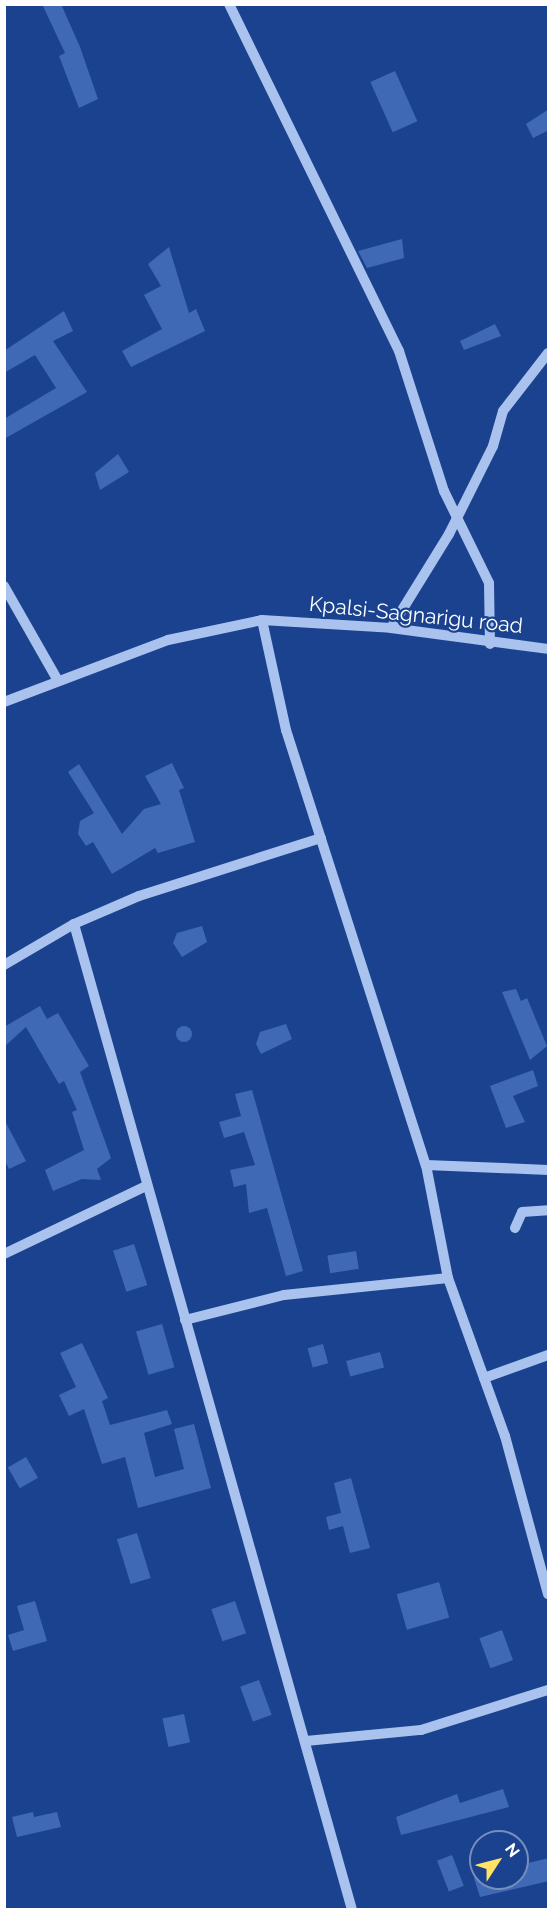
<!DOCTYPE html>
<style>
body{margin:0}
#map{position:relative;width:553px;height:1914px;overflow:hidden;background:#1b428f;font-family:Raleway,sans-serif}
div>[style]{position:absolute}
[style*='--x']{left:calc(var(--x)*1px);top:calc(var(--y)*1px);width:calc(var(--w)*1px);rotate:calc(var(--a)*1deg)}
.building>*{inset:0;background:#3f69b5;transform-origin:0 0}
.round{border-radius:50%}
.minor>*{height:10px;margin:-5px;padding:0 5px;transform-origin:5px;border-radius:5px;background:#a9c2ee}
span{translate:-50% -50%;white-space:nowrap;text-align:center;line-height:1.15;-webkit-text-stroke:4.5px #1b428f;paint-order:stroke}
.street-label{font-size:21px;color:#fff}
.frame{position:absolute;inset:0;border:6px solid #fff;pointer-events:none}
.north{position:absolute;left:469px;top:1830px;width:60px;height:60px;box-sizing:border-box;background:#1b428f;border:2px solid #768ebc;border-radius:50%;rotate:54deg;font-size:16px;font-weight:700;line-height:24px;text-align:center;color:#fff}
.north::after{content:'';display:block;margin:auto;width:21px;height:27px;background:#ffe266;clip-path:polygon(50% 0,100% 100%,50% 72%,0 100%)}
</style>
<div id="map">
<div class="building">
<div style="clip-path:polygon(42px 4px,61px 4px,80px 47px,98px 99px,79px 108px,59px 56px,65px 53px)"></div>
<div style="left:395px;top:71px;width:55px;height:27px;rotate:66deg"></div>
<div style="clip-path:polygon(549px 109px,549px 130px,533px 138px,526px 124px)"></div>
<div style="clip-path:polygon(402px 239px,404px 258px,367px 268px,358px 251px)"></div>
<div style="clip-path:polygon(169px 247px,189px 313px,196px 309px,205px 331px,131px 367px,122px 351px,162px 329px,144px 295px,161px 286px,148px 264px)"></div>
<div style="clip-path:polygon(64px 311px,73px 331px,53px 341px,87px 392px,4px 439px,4px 419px,56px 388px,35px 355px,4px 373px,4px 351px)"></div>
<div style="clip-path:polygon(495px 324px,501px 336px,464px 350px,460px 341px)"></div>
<div style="clip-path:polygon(118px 454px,129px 472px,100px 490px,95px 473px)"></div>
<div style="clip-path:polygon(172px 763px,184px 788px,179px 790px,195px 842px,158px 853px,155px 848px,112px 874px,93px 842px,86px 846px,78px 834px,80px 821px,94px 813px,68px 772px,79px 764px,122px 834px,144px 809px,161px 804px,145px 776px)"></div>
<div style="clip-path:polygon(202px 926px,207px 942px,182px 957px,173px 943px,177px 933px)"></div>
<div style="clip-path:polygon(516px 989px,521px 1001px,527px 998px,547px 1046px,530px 1060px,502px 992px)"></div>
<div style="clip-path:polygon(40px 1006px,47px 1019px,58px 1013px,89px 1066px,80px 1072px,111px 1158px,97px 1169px,101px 1180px,82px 1179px,53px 1191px,45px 1170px,84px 1150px,72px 1112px,77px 1110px,64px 1081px,59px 1084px,26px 1027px,4px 1047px,4px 1027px)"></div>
<div style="clip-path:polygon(286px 1024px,292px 1039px,261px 1054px,256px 1044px,260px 1032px)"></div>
<div class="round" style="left:176px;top:1026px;width:16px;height:16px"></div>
<div style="clip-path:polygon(533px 1070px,538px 1086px,513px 1096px,525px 1122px,506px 1128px,490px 1086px)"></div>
<div style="clip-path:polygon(252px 1090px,303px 1271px,286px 1276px,267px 1208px,249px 1213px,246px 1184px,234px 1187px,230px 1170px,255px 1165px,244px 1132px,224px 1138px,219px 1122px,241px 1116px,235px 1094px)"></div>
<div style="clip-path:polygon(4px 1119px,26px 1161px,9px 1169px,4px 1159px)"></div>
<div style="left:134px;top:1244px;width:43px;height:22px;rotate:72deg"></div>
<div style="left:356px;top:1251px;width:18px;height:29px;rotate:81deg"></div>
<div style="left:162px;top:1324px;width:45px;height:27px;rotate:74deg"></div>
<div style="clip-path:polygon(82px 1343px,108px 1398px,102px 1401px,110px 1425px,167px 1410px,172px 1424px,144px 1433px,155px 1477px,184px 1469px,174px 1429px,194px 1424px,211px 1488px,138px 1508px,125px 1457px,102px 1464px,84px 1409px,69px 1416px,59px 1395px,76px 1387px,60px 1353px)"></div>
<div style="left:323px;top:1344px;width:20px;height:16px;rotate:75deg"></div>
<div style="left:380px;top:1352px;width:16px;height:35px;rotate:75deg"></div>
<div style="left:26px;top:1457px;width:24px;height:21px;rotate:60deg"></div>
<div style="clip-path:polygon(351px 1478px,370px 1548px,350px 1553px,343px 1526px,329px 1530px,326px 1517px,341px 1513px,334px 1483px)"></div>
<div style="left:137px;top:1533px;width:47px;height:21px;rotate:73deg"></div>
<div style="left:439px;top:1582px;width:37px;height:44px;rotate:74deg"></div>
<div style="clip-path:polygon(35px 1601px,47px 1641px,13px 1651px,8px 1635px,24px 1630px,17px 1606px)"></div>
<div style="left:235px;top:1601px;width:34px;height:25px;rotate:71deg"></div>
<div style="left:502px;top:1630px;width:32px;height:24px;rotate:70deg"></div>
<div style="left:259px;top:1680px;width:37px;height:20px;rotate:70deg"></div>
<div style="left:184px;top:1714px;width:29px;height:22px;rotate:78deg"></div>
<div style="clip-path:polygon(503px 1789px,509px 1807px,401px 1835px,396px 1817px,457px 1794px,460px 1803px)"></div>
<div style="clip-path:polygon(33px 1812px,34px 1817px,57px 1812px,61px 1827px,17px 1837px,12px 1817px)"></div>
<div style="left:452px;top:1855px;width:33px;height:16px;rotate:69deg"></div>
<div style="clip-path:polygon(549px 1858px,549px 1881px,480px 1897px,474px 1878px,523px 1878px,520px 1865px)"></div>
</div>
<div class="minor">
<div style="--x:229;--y:4;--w:386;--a:63.9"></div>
<div style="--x:399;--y:351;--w:147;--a:72.2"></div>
<div style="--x:444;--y:491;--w:102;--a:63.9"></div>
<div style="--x:489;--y:583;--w:61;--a:89.1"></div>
<div style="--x:4;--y:586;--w:107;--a:60.3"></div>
<div style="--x:262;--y:620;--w:113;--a:77.7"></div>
<div style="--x:286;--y:730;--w:457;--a:72.2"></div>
<div style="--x:426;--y:1165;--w:115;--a:79"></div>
<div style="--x:448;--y:1278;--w:168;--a:70.2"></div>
<div style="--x:505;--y:1436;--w:164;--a:74.8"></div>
<div style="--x:391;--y:628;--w:110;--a:-58.3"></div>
<div style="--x:449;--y:534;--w:98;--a:-63.4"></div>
<div style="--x:493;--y:446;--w:36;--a:-74"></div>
<div style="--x:503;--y:411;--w:73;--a:-52.2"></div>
<div style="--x:4;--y:702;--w:175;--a:-20.7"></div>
<div style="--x:168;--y:640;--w:96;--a:-12"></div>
<div style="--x:262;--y:620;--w:129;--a:3.5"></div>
<div style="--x:391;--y:628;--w:158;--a:7.6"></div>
<div style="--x:74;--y:924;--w:1024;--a:74.25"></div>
<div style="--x:4;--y:965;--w:81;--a:-30.4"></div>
<div style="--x:74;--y:924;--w:71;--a:-23.3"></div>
<div style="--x:139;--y:896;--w:191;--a:-17.7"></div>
<div style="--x:426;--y:1165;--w:122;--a:2.3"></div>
<div style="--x:515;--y:1228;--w:17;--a:-66"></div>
<div style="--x:522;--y:1212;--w:26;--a:-4"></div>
<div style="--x:4;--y:1254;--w:157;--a:-25.6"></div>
<div style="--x:185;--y:1320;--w:102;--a:-14.2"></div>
<div style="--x:284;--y:1295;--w:165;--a:-5.9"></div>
<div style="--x:484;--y:1378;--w:68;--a:-19.8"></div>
<div style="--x:306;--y:1741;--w:116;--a:-5.5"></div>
<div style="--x:421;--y:1730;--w:133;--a:-17.5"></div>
</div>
<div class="street-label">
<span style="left:416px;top:615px;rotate:6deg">Kpalsi-Sagnarigu road</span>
</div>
<div class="frame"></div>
<div class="north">N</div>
</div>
